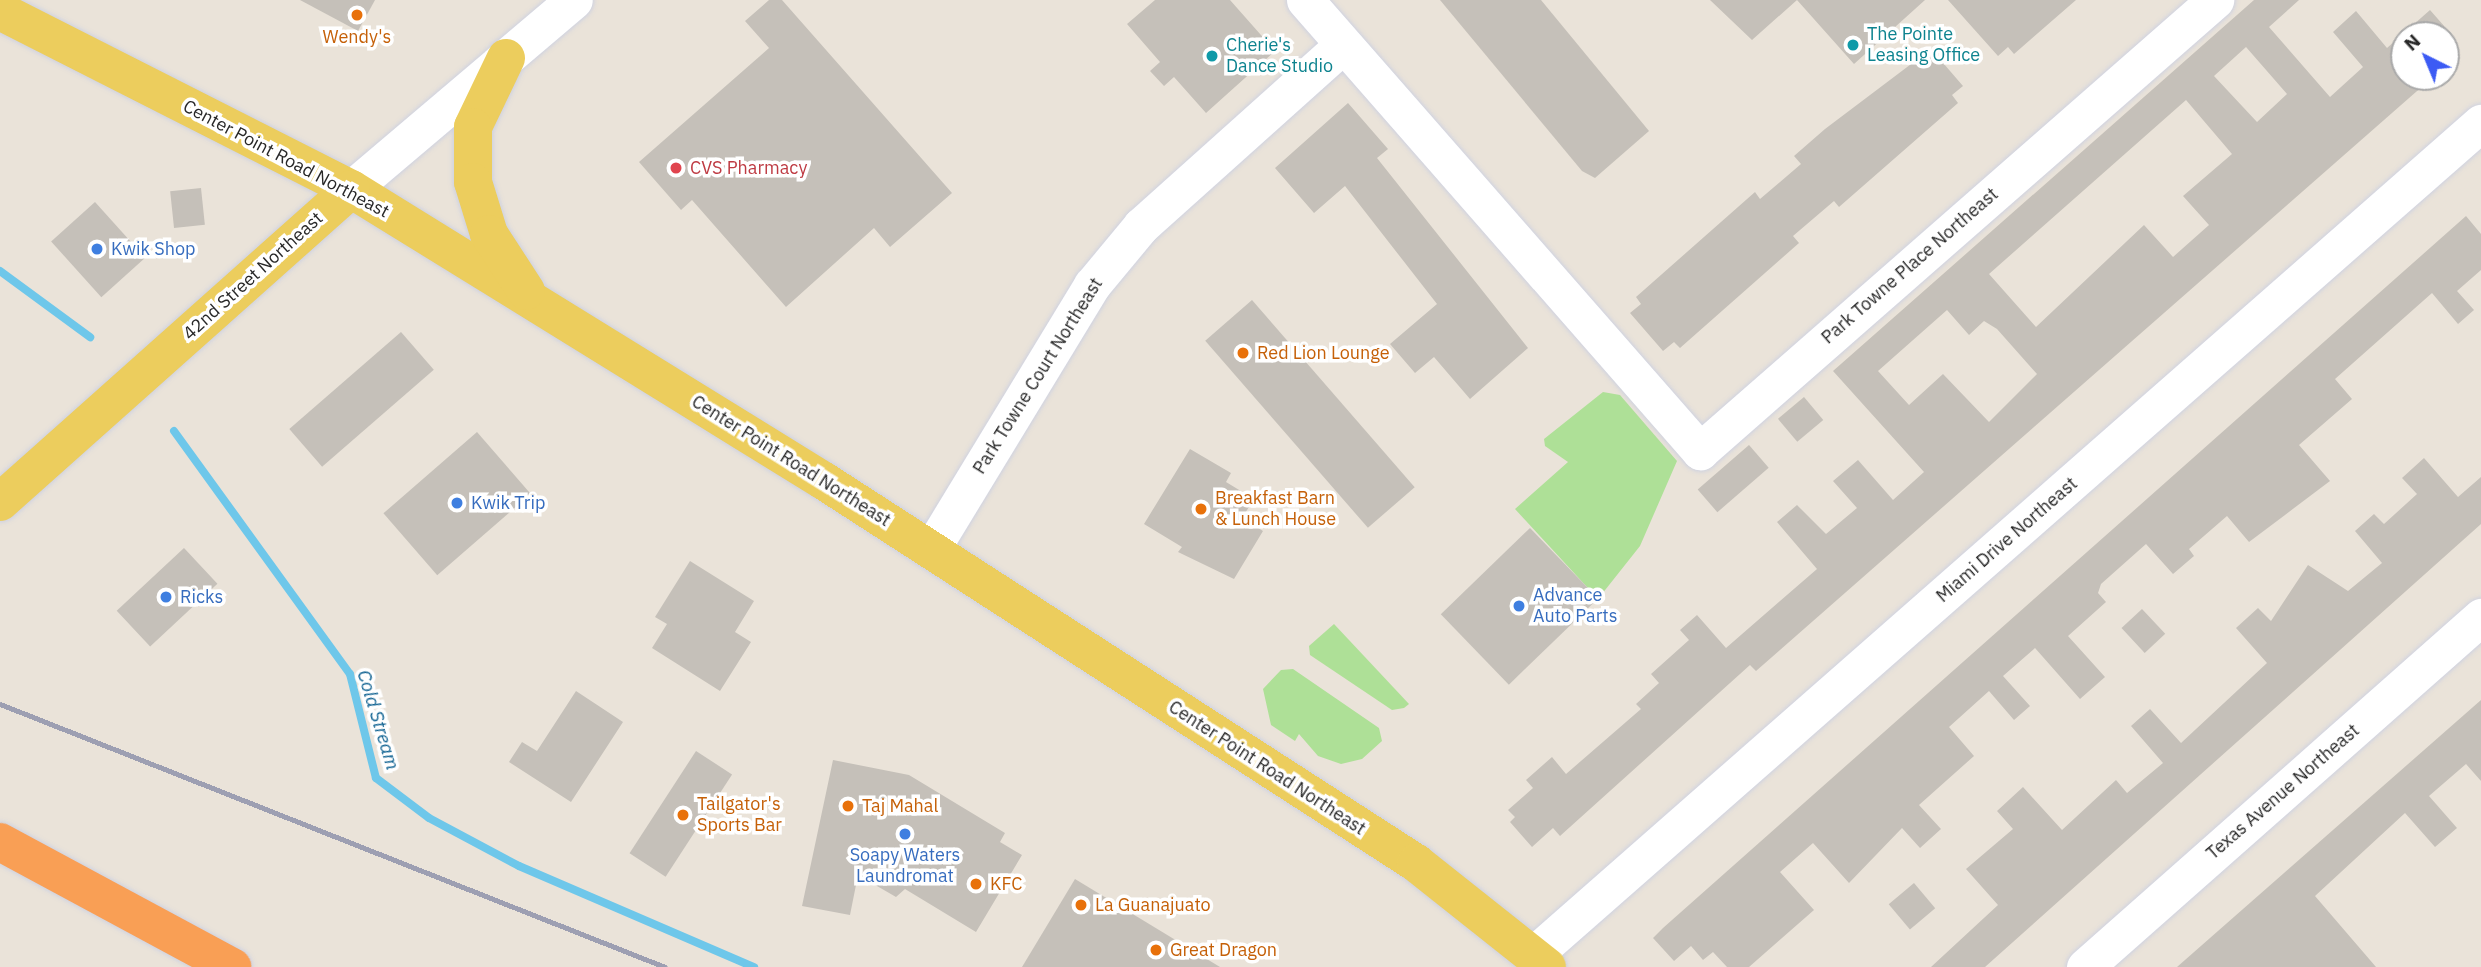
<!DOCTYPE html>
<style>
body{margin:0}
#map{position:relative;width:2481px;height:967px;overflow:hidden;background:#eae3d9;font-family:"IBM Plex Sans",sans-serif}
div>[style]{position:absolute}
[style*='--x']{left:calc(var(--x)*1px);top:calc(var(--y)*1px);width:calc(var(--w)*1px);rotate:calc(var(--a)*1deg)}
.green>*{inset:0;background:#aee097}
.stream>*{height:8px;margin:-4px;padding:0 4px;transform-origin:4px;border-radius:4px;background:#6ec7ea}
.building>*{inset:0;background:#c5c0b9;transform-origin:0 0}
.roads{filter:drop-shadow(0 0 2px #cfd2e0) drop-shadow(0 0 2px #cfd2e0)}
.minor>*{height:37px;margin:-18.5px;padding:0 18.5px;transform-origin:18.5px;border-radius:18.5px;background:#fff}
.major>*{height:38px;margin:-19px;padding:0 19px;transform-origin:19px;border-radius:19px;background:#eccd5d}
.highway>*{height:38px;margin:-19px;padding:0 19px;transform-origin:19px;border-radius:19px;background:#f99f55}
.rail>*{height:5px;margin:-2.5px;padding:0 2.5px;transform-origin:2.5px;border-radius:2.5px;background:#9d9fb2}
.dots>*{width:19px;height:19px;translate:-50% -50%;box-sizing:border-box;border:4px solid #fff;border-radius:50%}
span{translate:-50% -50%;white-space:nowrap;text-align:center;line-height:1.15;-webkit-text-stroke:7px #fff;paint-order:stroke}
.culture-label{font-size:18px;color:#0d838f}
.left{translate:0 -50%;text-align:left}
.food-label{font-size:18px;color:#c56008}
.street-label{font-size:18px;color:#282828}
.health-label{font-size:18px;color:#be3a42}
.shop-label{font-size:18px;color:#366cbe}
.water-label{font-size:19px;color:#116392;font-style:italic}
.north{position:absolute;left:2390px;top:21px;width:70px;height:70px;box-sizing:border-box;background:#fff;border:2px solid #a9a9a9;border-radius:50%;rotate:317deg;font-size:19px;font-weight:700;line-height:28px;text-align:center;color:#282828}
.north::after{content:'';display:block;margin:auto;width:24px;height:32px;background:#3c5bf4;clip-path:polygon(50% 0,100% 100%,50% 72%,0 100%)}
</style>
<div id="map">
<div class="green">
<div style="clip-path:polygon(1603px 392px,1620px 395px,1677px 461px,1640px 546px,1598px 599px,1515px 509px,1568px 462px,1545px 446px,1544px 439px)"></div>
<div style="clip-path:polygon(1334px 624px,1409px 704px,1404px 708px,1392px 710px,1310px 655px,1309px 646px)"></div>
<div style="clip-path:polygon(1293px 669px,1379px 728px,1382px 741px,1362px 759px,1341px 764px,1318px 756px,1299px 734px,1295px 741px,1271px 725px,1263px 689px,1281px 670px)"></div>
</div>
<div class="stream">
<div style="--x:0;--y:271;--w:112;--a:36.3"></div>
<div style="--x:174;--y:431;--w:300;--a:54.1"></div>
<div style="--x:350;--y:674;--w:107;--a:76"></div>
<div style="--x:376;--y:778;--w:66;--a:37"></div>
<div style="--x:429;--y:818;--w:102;--a:28.1"></div>
<div style="--x:519;--y:866;--w:256;--a:23.3"></div>
</div>
<div class="building">
<div style="clip-path:polygon(300px 0,375px 0,358px 31px)"></div>
<div style="clip-path:polygon(769px 0,782px 0,952px 193px,890px 247px,874px 228px,786px 307px,692px 200px,681px 210px,639px 162px,769px 48px,745px 21px)"></div>
<div style="clip-path:polygon(1155px 0,1230px 0,1275px 51px,1206px 113px,1174px 77px,1164px 86px,1150px 71px,1160px 62px,1127px 24px)"></div>
<div style="clip-path:polygon(1440px 0,1541px 0,1649px 131px,1595px 178px,1582px 171px)"></div>
<div style="clip-path:polygon(1710px 0,1925px 0,1854px 64px,1797px 0,1752px 40px)"></div>
<div style="clip-path:polygon(1948px 0,2076px 0,2014px 54px,2008px 47px,1998px 56px)"></div>
<div style="clip-path:polygon(evenodd,2254px 0,2299px 0,2269px 27px,2330px 97px,2363px 67px,2333px 32px,2356px 11px,2387px 48px,2430px 10px,2452px 35px,2404px 35px,2404px 77px,2433px 77px,1756px 671px,1750px 665px,1560px 836px,1553px 828px,1532px 847px,1510px 822px,1515px 817px,1508px 810px,1533px 788px,1526px 780px,1552px 757px,1566px 774px,1641px 709px,1636px 704px,1659px 683px,1651px 674px,1689px 640px,1680px 630px,1697px 615px,1726px 648px,1817px 569px,1777px 522px,1797px 505px,1826px 534px,1857px 508px,1833px 481px,1858px 460px,1893px 500px,1924px 472px,1833px 371px,2254px 0,2246px 47px,2287px 94px,2257px 122px,2214px 76px,2246px 47px,2254px 0,2186px 100px,2232px 154px,2183px 196px,2209px 225px,2173px 257px,2144px 225px,2036px 327px,1989px 274px,2186px 100px,2254px 0,1947px 310px,1969px 335px,1984px 321px,1997px 329px,2037px 374px,1989px 422px,1943px 374px,1909px 405px,1878px 371px,1947px 310px)"></div>
<div style="clip-path:polygon(1931px 49px,1963px 86px,1952px 95px,1958px 103px,1839px 207px,1834px 201px,1793px 236px,1799px 243px,1680px 348px,1674px 342px,1663px 351px,1630px 313px,1641px 304px,1636px 297px,1755px 192px,1760px 199px,1801px 164px,1794px 156px,1825px 129px)"></div>
<div style="clip-path:polygon(1348px 103px,1388px 149px,1377px 158px,1528px 348px,1470px 399px,1434px 357px,1415px 373px,1390px 344px,1437px 304px,1345px 186px,1314px 213px,1275px 168px)"></div>
<div style="left:201px;top:188px;width:37px;height:31px;rotate:84deg"></div>
<div style="left:95px;top:202px;width:75px;height:59px;rotate:48deg"></div>
<div style="clip-path:polygon(2466px 216px,2481px 234px,2481px 270px,2457px 291px,2474px 310px,2458px 324px,2432px 293px,2335px 379px,2352px 399px,2299px 445px,2330px 481px,2249px 542px,2227px 516px,2189px 549px,2194px 556px,2173px 574px,2146px 544px,2101px 584px,2098px 593px,2106px 602px,2068px 636px,2105px 677px,2080px 699px,2035px 648px,2003px 676px,2030px 706px,2014px 720px,1989px 691px,1949px 727px,1974px 756px,1919px 805px,1941px 829px,1920px 848px,1902px 828px,1849px 883px,1813px 843px,1780px 872px,1814px 910px,1749px 967px,1727px 967px,1713px 952px,1703px 960px,1691px 946px,1674px 961px,1653px 938px,1663px 928px)"></div>
<div style="left:1252px;top:300px;width:248px;height:62px;rotate:49deg"></div>
<div style="left:401px;top:332px;width:50px;height:148px;rotate:49deg"></div>
<div style="left:1804px;top:397px;width:30px;height:34px;rotate:50deg"></div>
<div style="left:477px;top:432px;width:82px;height:124px;rotate:49deg"></div>
<div style="left:1749px;top:445px;width:30px;height:68px;rotate:49deg"></div>
<div style="clip-path:polygon(1190px 449px,1231px 473px,1226px 482px,1254px 499px,1242px 518px,1263px 531px,1234px 579px,1178px 552px,1182px 547px,1144px 524px)"></div>
<div style="clip-path:polygon(2424px 458px,2458px 497px,2481px 477px,2481px 524px,1985px 967px,1931px 967px,1998px 905px,1966px 869px,2013px 829px,1997px 811px,2023px 787px,2062px 830px,2116px 780px,2127px 793px,2163px 763px,2131px 726px,2150px 709px,2181px 743px,2267px 663px,2236px 628px,2258px 608px,2271px 621px,2308px 565px,2348px 591px,2382px 563px,2355px 531px,2374px 514px,2384px 524px,2417px 494px,2402px 478px)"></div>
<div style="left:1530px;top:528px;width:98px;height:124px;rotate:46deg"></div>
<div style="left:184px;top:548px;width:49px;height:92px;rotate:47deg"></div>
<div style="clip-path:polygon(690px 561px,754px 601px,735px 632px,751px 642px,720px 691px,652px 648px,667px 624px,655px 617px)"></div>
<div style="left:2142px;top:609px;width:34px;height:28px;rotate:47deg"></div>
<div style="clip-path:polygon(576px 691px,623px 722px,571px 802px,509px 762px,522px 742px,537px 751px)"></div>
<div style="clip-path:polygon(2481px 700px,2481px 781px,2466px 764px,2429px 796px,2457px 828px,2435px 847px,2405px 813px,2315px 896px,2376px 967px,2177px 967px)"></div>
<div style="left:696px;top:751px;width:43px;height:122px;rotate:33deg"></div>
<div style="clip-path:polygon(833px 760px,909px 775px,1005px 833px,1000px 842px,1022px 855px,976px 932px,905px 889px,896px 897px,858px 875px,850px 915px,802px 906px)"></div>
<div style="clip-path:polygon(1075px 879px,1220px 967px,1022px 967px)"></div>
<div style="left:1914px;top:883px;width:33px;height:33px;rotate:50deg"></div>
</div>
<div class="roads">
<div class="minor">
<div style="--x:1305;--y:0;--w:600;--a:48.79"></div>
<div style="--x:1700;--y:451;--w:685;--a:-41.21"></div>
<div style="--x:351;--y:189;--w:292;--a:-40.3"></div>
<div style="--x:932;--y:548;--w:308;--a:-58.7"></div>
<div style="--x:1092;--y:285;--w:77;--a:-50.3"></div>
<div style="--x:1141;--y:226;--w:271;--a:-41.9"></div>
<div style="--x:1532;--y:956;--w:1263;--a:-41.28"></div>
<div style="--x:2085;--y:967;--w:529;--a:-41.47"></div>
</div>
<div class="major">
<div style="--x:0;--y:11;--w:394;--a:26.9"></div>
<div style="--x:351;--y:189;--w:556;--a:31.69"></div>
<div style="--x:824;--y:481;--w:705;--a:32.83"></div>
<div style="--x:1416;--y:863;--w:167;--a:38.4"></div>
<div style="--x:506;--y:58;--w:76;--a:115.6"></div>
<div style="--x:473;--y:127;--w:55;--a:90"></div>
<div style="--x:473;--y:182;--w:54;--a:72.9"></div>
<div style="--x:489;--y:234;--w:68;--a:57"></div>
<div style="--x:0;--y:502;--w:470;--a:-41.7"></div>
</div>
<div class="highway">
<div style="--x:0;--y:842;--w:264;--a:28.3"></div>
</div>
</div>
<div class="rail">
<div style="--x:0;--y:704;--w:715;--a:21.58"></div>
</div>
<div class="dots">
<div style="left:357px;top:15px;background:#e8710a"></div>
<div style="left:1853px;top:45px;background:#0f9aa8"></div>
<div style="left:1212px;top:56px;background:#0f9aa8"></div>
<div style="left:676px;top:168px;background:#e0444e"></div>
<div style="left:97px;top:249px;background:#3f7fe0"></div>
<div style="left:1243px;top:353px;background:#e8710a"></div>
<div style="left:457px;top:503px;background:#3f7fe0"></div>
<div style="left:1201px;top:509px;background:#e8710a"></div>
<div style="left:166px;top:597px;background:#3f7fe0"></div>
<div style="left:1519px;top:606px;background:#3f7fe0"></div>
<div style="left:848px;top:806px;background:#e8710a"></div>
<div style="left:683px;top:815px;background:#e8710a"></div>
<div style="left:905px;top:834px;background:#3f7fe0"></div>
<div style="left:976px;top:884px;background:#e8710a"></div>
<div style="left:1081px;top:905px;background:#e8710a"></div>
<div style="left:1156px;top:950px;background:#e8710a"></div>
</div>
<div class="culture-label">
<span class="left" style="left:1867px;top:45px">The Pointe<br>Leasing Office</span>
<span class="left" style="left:1226px;top:56px">Cherie's<br>Dance Studio</span>
</div>
<div class="food-label">
<span style="left:357px;top:37px">Wendy's</span>
<span class="left" style="left:1257px;top:353px">Red Lion Lounge</span>
<span class="left" style="left:1215px;top:509px">Breakfast Barn<br>&amp; Lunch House</span>
<span class="left" style="left:697px;top:815px">Tailgator's<br>Sports Bar</span>
<span class="left" style="left:862px;top:806px">Taj Mahal</span>
<span class="left" style="left:990px;top:884px">KFC</span>
<span class="left" style="left:1095px;top:905px">La Guanajuato</span>
<span class="left" style="left:1170px;top:950px">Great Dragon</span>
</div>
<div class="street-label">
<span style="left:286px;top:159px;rotate:28deg">Center Point Road Northeast</span>
<span style="left:1910px;top:266px;rotate:-41deg">Park Towne Place Northeast</span>
<span style="left:253px;top:276px;rotate:-42deg">42nd Street Northeast</span>
<span style="left:1038px;top:376px;rotate:-58deg">Park Towne Court Northeast</span>
<span style="left:791px;top:461px;rotate:32deg">Center Point Road Northeast</span>
<span style="left:2007px;top:540px;rotate:-41deg">Miami Drive Northeast</span>
<span style="left:1267px;top:768px;rotate:33deg">Center Point Road Northeast</span>
<span style="left:2283px;top:792px;rotate:-41deg">Texas Avenue Northeast</span>
</div>
<div class="health-label">
<span class="left" style="left:690px;top:168px">CVS Pharmacy</span>
</div>
<div class="shop-label">
<span class="left" style="left:111px;top:249px">Kwik Shop</span>
<span class="left" style="left:471px;top:503px">Kwik Trip</span>
<span class="left" style="left:1533px;top:606px">Advance<br>Auto Parts</span>
<span class="left" style="left:180px;top:597px">Ricks</span>
<span style="left:905px;top:866px">Soapy Waters<br>Laundromat</span>
</div>
<div class="water-label">
<span style="left:378px;top:720px;rotate:73deg">Cold Stream</span>
</div>
<div class="north">N</div>
</div>
